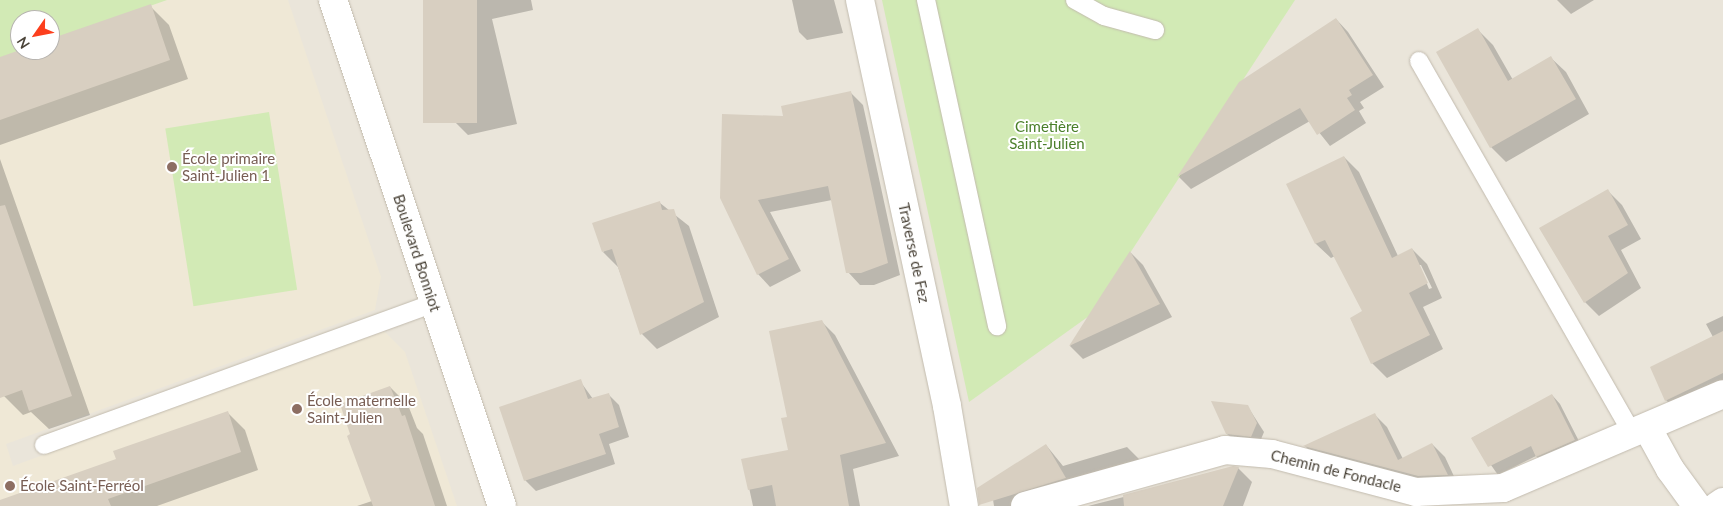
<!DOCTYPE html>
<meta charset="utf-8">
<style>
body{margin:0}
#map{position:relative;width:1723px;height:506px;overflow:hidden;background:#f6f3ec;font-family:Lato,sans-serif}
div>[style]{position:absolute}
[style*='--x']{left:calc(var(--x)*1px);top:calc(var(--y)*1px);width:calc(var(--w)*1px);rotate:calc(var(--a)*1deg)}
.residential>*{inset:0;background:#eae5da}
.education>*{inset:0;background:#efe8d6}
.green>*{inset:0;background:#d2eab5;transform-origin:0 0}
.shadow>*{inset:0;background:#0003}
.building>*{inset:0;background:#d8cfc1;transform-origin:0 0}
.roads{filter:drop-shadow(0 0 1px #c2bbae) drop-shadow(0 0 1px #c2bbae)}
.service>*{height:18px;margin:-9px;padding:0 9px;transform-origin:9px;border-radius:9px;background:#fff}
.minor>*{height:28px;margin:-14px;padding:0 14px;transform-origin:14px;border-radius:14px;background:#fff}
.tertiary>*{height:28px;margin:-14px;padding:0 14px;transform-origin:14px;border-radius:14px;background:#fff}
.dots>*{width:14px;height:14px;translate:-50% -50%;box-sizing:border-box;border:2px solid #fff;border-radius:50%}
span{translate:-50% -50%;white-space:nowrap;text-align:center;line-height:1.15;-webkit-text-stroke:4px #fff;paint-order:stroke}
.park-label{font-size:15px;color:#4a7f2a}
.education-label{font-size:15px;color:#785e54}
.left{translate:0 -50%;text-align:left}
.street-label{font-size:15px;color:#4b4439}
.north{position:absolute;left:10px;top:10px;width:50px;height:50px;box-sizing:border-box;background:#fff;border:1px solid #b7b4b0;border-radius:50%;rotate:237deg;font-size:14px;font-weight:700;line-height:20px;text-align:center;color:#4b4439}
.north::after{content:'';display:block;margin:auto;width:18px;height:22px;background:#fc3f1d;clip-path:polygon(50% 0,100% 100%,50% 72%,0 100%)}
</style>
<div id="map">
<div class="residential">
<div style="clip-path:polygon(evenodd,0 0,1723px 0,1723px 506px,0 506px,0 0,20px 20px,50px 20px,50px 50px,20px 50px,20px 20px)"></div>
</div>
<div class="education">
<div style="clip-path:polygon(165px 0,288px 0,381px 277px,375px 310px,6px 444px,13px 466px,384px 331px,405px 352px,457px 506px,0 506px,0 57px,50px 50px,50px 40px)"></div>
</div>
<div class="green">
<div style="clip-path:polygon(0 0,167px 0,50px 41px,50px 20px,20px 20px,20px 50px,0 59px)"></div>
<div style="clip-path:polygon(882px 0,1295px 0,1089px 316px,969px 402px)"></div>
<div style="left:269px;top:112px;width:180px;height:105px;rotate:81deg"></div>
</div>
<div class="shadow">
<div style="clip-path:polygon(424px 0,531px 0,533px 10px,492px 19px,517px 124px,468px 135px,453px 120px)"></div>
<div style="clip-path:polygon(792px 0,834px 0,843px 33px,807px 40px,799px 32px)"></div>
<div style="clip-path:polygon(1557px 0,1594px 0,1571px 14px)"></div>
<div style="clip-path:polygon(150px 6px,169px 25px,188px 79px,0 145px,0 58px,24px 50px,50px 50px,50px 41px)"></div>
<div style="clip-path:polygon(1336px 19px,1348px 32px,1384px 87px,1360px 102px,1364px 108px,1359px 111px,1366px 123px,1330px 146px,1310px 121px,1191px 189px,1179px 177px,1240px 83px)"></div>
<div style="clip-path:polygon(1478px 30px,1493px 45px,1513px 80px,1551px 58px,1566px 72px,1589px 114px,1506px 162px,1491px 147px)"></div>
<div style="clip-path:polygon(850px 92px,863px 105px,900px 275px,874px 285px,860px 285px,848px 272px,832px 200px,770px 212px,801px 271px,770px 287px,758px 274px,721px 198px,785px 117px)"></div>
<div style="clip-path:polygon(evenodd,1344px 157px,1359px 172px,1398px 256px,1412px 249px,1427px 264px,1442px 298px,1423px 307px,1443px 349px,1387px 378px,1372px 363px,1351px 319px,1364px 312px,1335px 256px,1331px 258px,1316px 244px,1288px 185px,1344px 157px,1419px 265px,1421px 265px,1432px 288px,1429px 289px,1419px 265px)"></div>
<div style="clip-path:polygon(0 159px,90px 415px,49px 429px,31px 412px,23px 415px,4px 396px,0 383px)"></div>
<div style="clip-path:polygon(1608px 191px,1622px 205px,1641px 239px,1621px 250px,1641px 288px,1599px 316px,1585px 302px)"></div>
<div style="clip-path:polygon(660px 203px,689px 226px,719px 317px,657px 349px,642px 334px,618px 267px,603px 252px)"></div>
<div style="clip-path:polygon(1131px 253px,1143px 265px,1172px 317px,1083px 359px,1070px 346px)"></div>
<div style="clip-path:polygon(1723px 316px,1723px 391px,1678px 413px,1666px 400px,1652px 367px,1713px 337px,1706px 324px)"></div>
<div style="clip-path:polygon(822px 322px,835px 335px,899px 456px,853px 469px,860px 506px,753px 506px,743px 460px,790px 451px,788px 418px)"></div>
<div style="clip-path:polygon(580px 381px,593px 399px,608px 394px,619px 405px,629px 437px,609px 444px,615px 464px,536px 491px,525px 480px)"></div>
<div style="clip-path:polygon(390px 387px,408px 405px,417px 428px,423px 434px,447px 506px,357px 506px,372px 501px)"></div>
<div style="clip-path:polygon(1552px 395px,1560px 404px,1583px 449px,1545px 465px,1536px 456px,1498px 475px,1472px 438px)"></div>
<div style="clip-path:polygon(1248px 407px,1264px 432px,1259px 444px,1236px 442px,1227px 434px)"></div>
<div style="clip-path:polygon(227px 412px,245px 430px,258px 470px,157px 506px,50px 506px,118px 460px)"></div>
<div style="clip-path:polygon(1375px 415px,1387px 427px,1403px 459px,1432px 444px,1445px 457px,1459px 487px,1317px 458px,1305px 446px)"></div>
<div style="clip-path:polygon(1046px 445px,1063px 466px,1127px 447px,1139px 459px,1143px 472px,1029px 506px,994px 506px,990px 481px)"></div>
<div style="clip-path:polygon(1238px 468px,1252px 482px,1243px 506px,1088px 506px)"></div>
</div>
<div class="building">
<div style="left:423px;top:0;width:54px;height:123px"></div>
<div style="clip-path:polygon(151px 4px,170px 60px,0 120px,0 57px,20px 50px,50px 50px,50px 39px)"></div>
<div style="clip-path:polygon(1336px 18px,1373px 75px,1349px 90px,1352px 95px,1347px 98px,1355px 110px,1317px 135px,1300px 108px,1177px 177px,1239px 82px)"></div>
<div style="clip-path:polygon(1478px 28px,1508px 81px,1551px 56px,1576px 99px,1490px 148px,1436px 52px)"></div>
<div style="clip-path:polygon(851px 91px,888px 263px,861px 273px,846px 273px,828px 186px,758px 200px,789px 259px,757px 275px,720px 198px,722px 114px,783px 116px,781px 106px)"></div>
<div style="clip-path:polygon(1344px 156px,1392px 258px,1412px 248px,1428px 283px,1409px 293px,1430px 335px,1371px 364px,1350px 318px,1362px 311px,1325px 240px,1315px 244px,1286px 184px)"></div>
<div style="clip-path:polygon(1608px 189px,1628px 225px,1608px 236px,1628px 273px,1584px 303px,1539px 228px)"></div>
<div style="clip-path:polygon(660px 201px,662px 210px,674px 209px,704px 302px,640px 335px,612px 249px,602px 252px,592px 223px)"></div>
<div style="clip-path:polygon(5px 205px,72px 396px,29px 411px,22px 390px,0 398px,0 206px)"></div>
<div style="clip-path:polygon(1130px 251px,1160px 304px,1069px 346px,1102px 294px)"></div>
<div style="clip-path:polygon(822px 320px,886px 443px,840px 455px,849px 506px,776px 506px,772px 485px,748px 490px,741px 459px,788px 450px,781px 418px,787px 417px,769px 331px)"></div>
<div style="clip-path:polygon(1723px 331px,1723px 373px,1665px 401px,1650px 367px)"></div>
<div style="clip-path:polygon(581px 379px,588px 399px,609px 393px,619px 427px,599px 434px,606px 454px,524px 481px,499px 407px)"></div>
<div style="clip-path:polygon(390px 386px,402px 416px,405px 415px,435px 506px,373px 506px,347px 436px,350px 434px,340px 404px)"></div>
<div style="clip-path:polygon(1552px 394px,1575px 440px,1536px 457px,1531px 446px,1488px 467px,1471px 438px)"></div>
<div style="clip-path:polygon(1211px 401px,1248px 405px,1257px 423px,1251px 437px,1226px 434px)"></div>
<div style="clip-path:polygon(228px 411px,241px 452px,108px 499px,111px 506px,0 506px,0 500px,116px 459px,113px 451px)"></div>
<div style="clip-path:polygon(1375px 413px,1398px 460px,1432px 443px,1448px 475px,1418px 476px,1303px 446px)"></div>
<div style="clip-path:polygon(1046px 444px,1066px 478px,979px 505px,977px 488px)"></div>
<div style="clip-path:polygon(1233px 466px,1239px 467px,1223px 506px,1124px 506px,1123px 495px)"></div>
</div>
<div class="roads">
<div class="service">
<div style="--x:926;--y:0;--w:334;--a:77.7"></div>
<div style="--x:1075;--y:0;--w:33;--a:29"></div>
<div style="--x:1104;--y:16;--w:53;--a:15.4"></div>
<div style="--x:1419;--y:61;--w:430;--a:60.2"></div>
<div style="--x:44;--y:445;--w:415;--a:-20"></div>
</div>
<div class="minor">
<div style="--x:333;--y:0;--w:533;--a:71.53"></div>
<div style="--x:860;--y:0;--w:415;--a:77.9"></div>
<div style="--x:947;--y:406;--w:101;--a:80.4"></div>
<div style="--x:1648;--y:429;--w:46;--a:61.2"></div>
<div style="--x:1670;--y:469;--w:46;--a:53.9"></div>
<div style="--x:1025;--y:506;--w:208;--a:-15.6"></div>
<div style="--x:1225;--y:450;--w:47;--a:4.9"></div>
<div style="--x:1272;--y:454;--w:149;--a:14.8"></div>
<div style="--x:1416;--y:492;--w:87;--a:-2.6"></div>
<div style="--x:1503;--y:488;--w:239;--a:-23.1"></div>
</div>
<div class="tertiary">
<div style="--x:1717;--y:506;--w:7;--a:-34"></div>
</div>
</div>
<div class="dots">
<div style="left:172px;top:167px;background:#8d6e63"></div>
<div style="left:297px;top:409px;background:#8d6e63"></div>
<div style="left:10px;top:486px;background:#8d6e63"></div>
</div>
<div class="park-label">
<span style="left:1047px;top:135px">Cimetière<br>Saint-Julien</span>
</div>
<div class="education-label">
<span class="left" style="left:182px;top:167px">École primaire<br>Saint-Julien 1</span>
<span class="left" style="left:307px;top:409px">École maternelle<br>Saint-Julien</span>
<span class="left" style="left:20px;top:486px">École Saint-Ferréol</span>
</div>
<div class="street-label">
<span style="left:417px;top:253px;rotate:72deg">Boulevard Bonniot</span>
<span style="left:914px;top:253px;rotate:78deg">Traverse de Fez</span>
<span style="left:1336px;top:471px;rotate:14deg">Chemin de Fondacle</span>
</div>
<div class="north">N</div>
</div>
